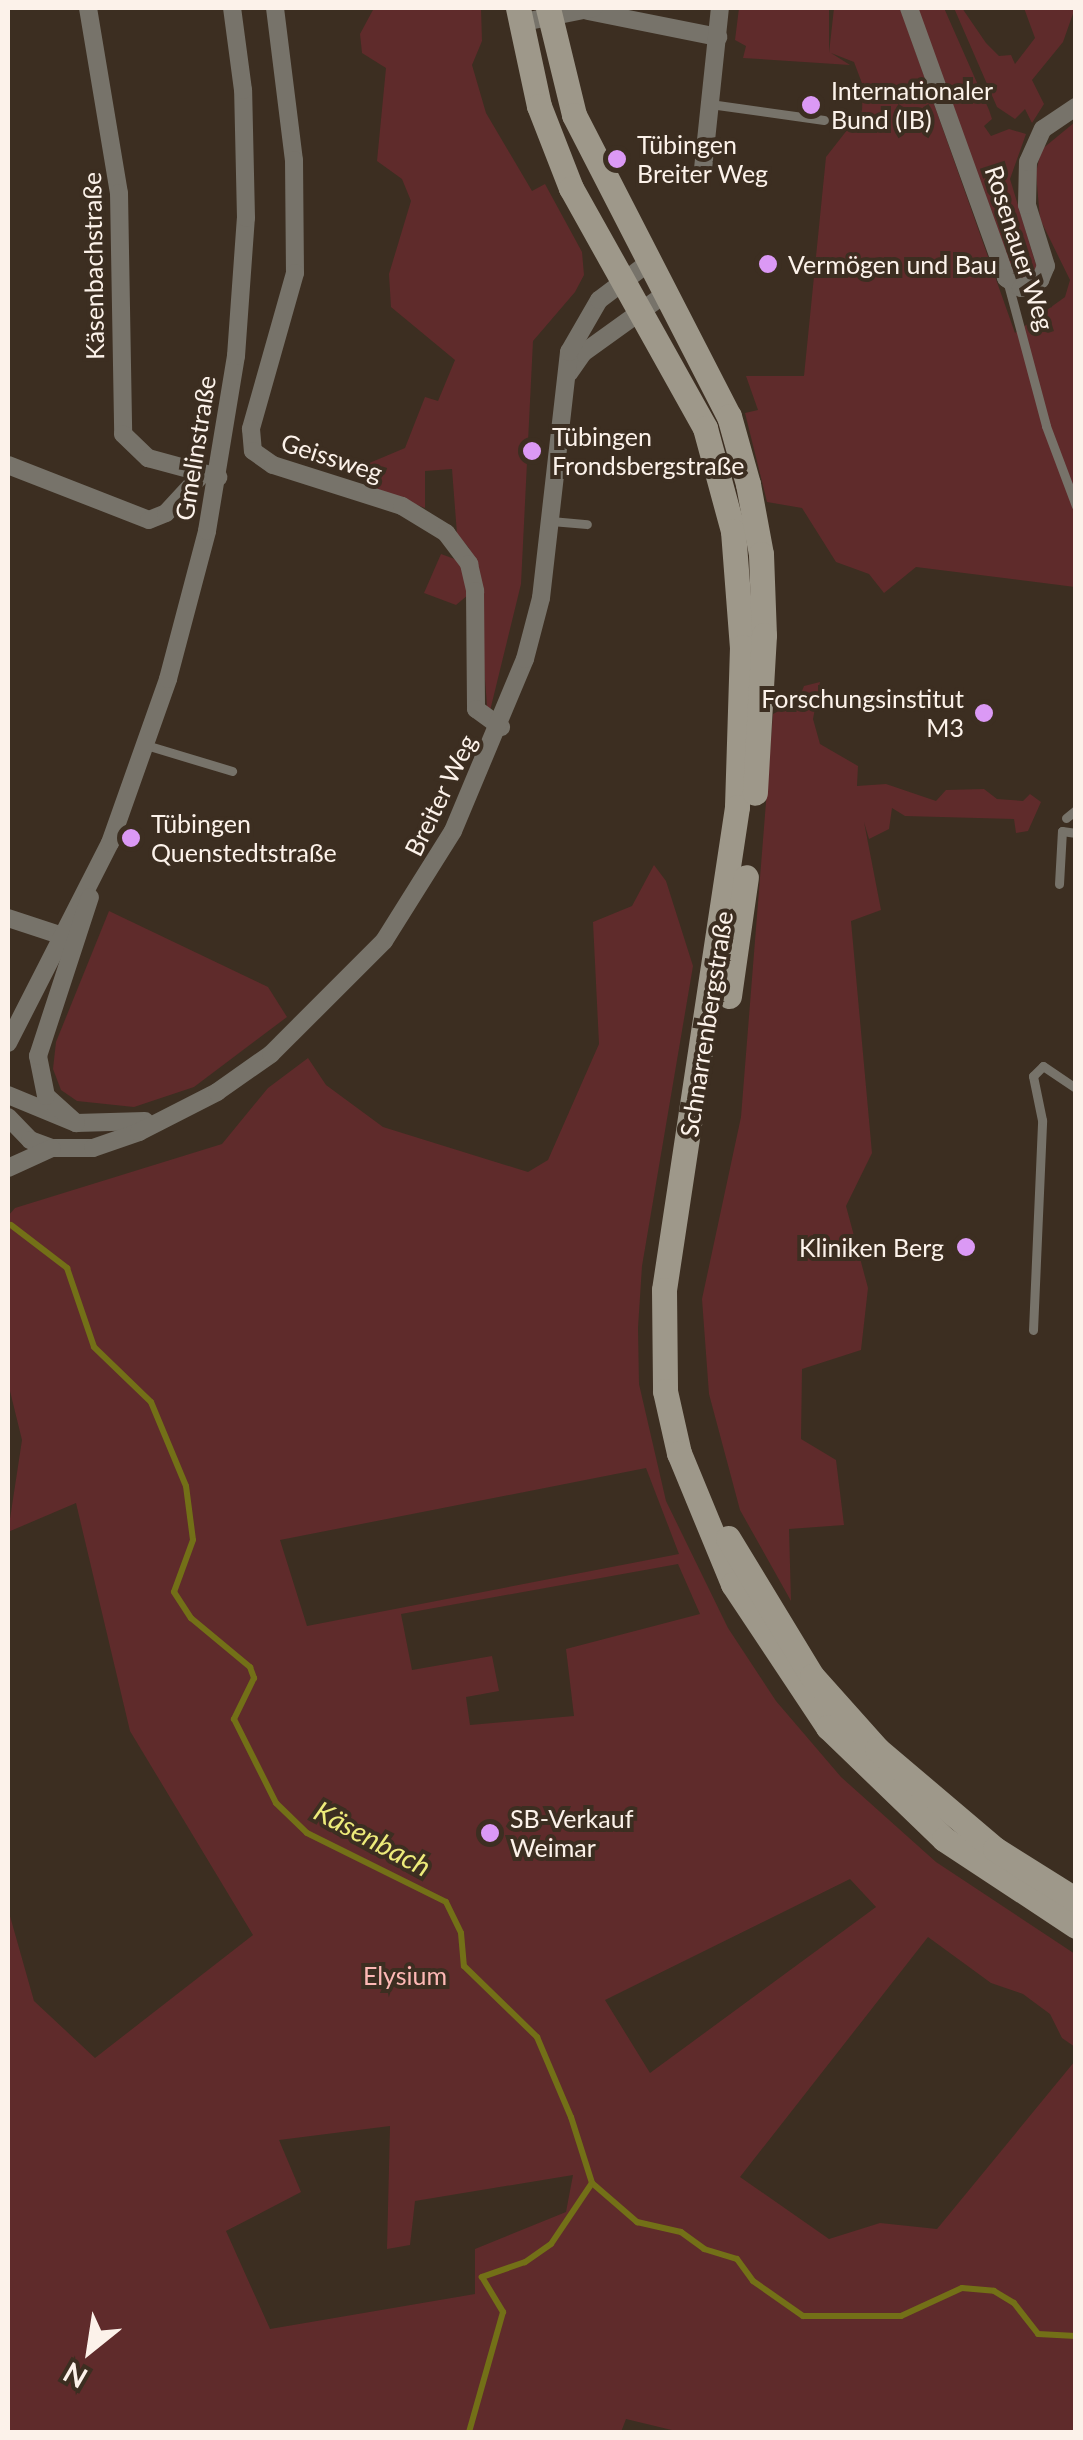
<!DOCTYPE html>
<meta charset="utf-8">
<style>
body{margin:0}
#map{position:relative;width:1083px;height:2440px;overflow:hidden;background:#3c2e21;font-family:Lato,sans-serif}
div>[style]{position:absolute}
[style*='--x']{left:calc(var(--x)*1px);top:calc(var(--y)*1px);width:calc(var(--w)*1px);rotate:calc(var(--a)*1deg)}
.green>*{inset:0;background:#5f2b2b}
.stream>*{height:6px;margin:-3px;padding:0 3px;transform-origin:3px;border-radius:3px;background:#737017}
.lane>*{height:9px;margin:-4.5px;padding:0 4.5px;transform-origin:4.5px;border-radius:4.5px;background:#77736a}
.street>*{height:18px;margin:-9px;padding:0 9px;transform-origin:9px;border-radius:9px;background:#77736a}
.secondary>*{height:25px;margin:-12.5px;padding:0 12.5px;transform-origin:12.5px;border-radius:12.5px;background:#9e988a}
.dots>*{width:28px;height:28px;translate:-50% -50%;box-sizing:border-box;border:5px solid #3c2e21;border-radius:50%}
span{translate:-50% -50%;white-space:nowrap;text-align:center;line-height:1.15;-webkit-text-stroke:8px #3c2e21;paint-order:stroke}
.poi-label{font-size:25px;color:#fcf2ea}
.left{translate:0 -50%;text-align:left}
.right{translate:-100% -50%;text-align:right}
.street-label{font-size:25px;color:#fcf2ea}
.park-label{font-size:25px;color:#fdb8b5}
.water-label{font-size:28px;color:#edeb7a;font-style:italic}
.frame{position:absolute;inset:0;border:10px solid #fcf2ea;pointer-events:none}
.north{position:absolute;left:40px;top:2300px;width:100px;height:100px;-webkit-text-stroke:8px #3c2e21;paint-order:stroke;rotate:210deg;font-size:28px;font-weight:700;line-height:40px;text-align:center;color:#fcf2ea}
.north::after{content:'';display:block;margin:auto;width:35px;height:45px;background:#fcf2ea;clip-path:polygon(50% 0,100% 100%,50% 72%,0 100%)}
</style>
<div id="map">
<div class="green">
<div style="clip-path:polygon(374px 8px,481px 8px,482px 41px,472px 65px,486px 113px,532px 191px,545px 184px,582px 252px,584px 275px,575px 292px,533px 341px,521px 584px,488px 719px,478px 586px,469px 548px,457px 534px,452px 469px,425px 471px,425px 508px,370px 486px,367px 464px,405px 448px,425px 397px,438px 401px,455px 360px,391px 307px,389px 274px,411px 201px,402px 179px,377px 161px,386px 68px,362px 53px,360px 34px)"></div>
<div style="clip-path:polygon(739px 8px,829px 8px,829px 53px,834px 8px,900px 8px,1015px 333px,1065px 297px,1070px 280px,1040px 219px,1036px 173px,1041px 150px,1075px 122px,1075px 587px,916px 567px,884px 593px,869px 574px,836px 562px,802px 508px,767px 502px,745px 413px,758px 410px,746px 376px,804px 376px,826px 157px,862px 111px,863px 86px,854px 62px,831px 53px,850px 65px,743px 58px,746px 46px,735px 40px)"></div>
<div style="clip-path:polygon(917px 8px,944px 8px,989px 110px,992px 119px,984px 126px,991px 136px,1009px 129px,1026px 134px,1010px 179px,1037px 268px,1026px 279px,1013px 274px)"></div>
<div style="clip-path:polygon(954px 8px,962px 8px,986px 43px,999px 56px,1011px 55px,1015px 64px,1035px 38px,1024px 8px,1075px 8px,1063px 42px,1032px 80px,1044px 104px,1032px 123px,1025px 109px,1015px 119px,997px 107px)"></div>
<div style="clip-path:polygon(441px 554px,460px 561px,468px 595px,456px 605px,424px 593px)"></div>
<div style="clip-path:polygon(820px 682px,813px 719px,820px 744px,858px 766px,857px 786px,886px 784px,936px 801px,946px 790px,984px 789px,997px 799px,1023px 801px,1030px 794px,1041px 802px,1028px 831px,1016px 833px,1014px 819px,905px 816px,892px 808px,889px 829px,869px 839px,864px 822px,881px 910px,851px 921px,872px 1153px,846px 1206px,868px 1288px,861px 1350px,802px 1369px,801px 1439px,836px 1460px,844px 1525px,789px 1529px,791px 1601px,740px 1510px,709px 1394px,702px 1299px,741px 1117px,773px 714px,798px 701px,804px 686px)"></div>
<div style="clip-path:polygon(evenodd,654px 865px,666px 881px,693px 966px,642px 1266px,638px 1328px,639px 1384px,666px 1501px,728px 1628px,776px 1701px,841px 1777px,936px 1862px,1075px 1954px,1075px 2047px,1062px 2038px,1050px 2014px,1023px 1994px,991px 1983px,928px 1937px,740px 2177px,829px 2239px,880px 2223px,937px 2229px,1075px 2061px,1075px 2432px,680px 2432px,626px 2419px,621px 2432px,8px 2432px,8px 1909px,34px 2001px,95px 2058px,253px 1935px,130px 1731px,76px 1503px,8px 1532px,22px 1440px,8px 1383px,8px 1216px,15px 1208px,222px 1144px,268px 1088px,308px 1058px,326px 1085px,383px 1127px,528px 1172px,548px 1160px,599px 1044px,593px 922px,632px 906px,654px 865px,646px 1468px,679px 1554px,307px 1626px,280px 1540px,646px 1468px,654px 865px,678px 1564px,700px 1614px,566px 1649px,574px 1716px,470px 1725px,466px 1697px,499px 1691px,492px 1656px,412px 1670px,401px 1614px,678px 1564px,654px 865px,850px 1879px,876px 1907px,650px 2073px,605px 2000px,850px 1879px,654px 865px,390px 2126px,387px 2249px,410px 2245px,415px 2201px,573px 2175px,566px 2212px,475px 2249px,475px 2294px,270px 2329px,226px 2231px,301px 2192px,279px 2140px,390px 2126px)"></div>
<div style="clip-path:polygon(109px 911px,268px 987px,287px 1017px,194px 1087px,134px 1107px,77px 1101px,61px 1090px,53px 1069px,56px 1042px)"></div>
</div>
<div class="stream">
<div style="--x:11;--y:1225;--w:71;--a:37.5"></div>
<div style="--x:67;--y:1268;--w:83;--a:71.1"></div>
<div style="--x:94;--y:1347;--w:79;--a:44"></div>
<div style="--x:151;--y:1402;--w:91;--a:67.4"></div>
<div style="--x:186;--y:1486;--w:54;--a:82.6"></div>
<div style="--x:193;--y:1540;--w:55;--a:110.1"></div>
<div style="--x:174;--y:1592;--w:31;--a:57"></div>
<div style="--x:191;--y:1618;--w:77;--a:39.7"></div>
<div style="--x:250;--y:1667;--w:12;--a:70"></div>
<div style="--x:254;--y:1678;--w:46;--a:116"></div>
<div style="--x:234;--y:1719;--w:94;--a:63.4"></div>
<div style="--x:276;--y:1803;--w:43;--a:44.1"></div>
<div style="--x:307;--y:1833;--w:155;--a:26.4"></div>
<div style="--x:446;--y:1902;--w:34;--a:64"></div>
<div style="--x:461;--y:1933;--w:33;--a:85"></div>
<div style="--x:464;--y:1966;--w:102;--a:44.2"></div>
<div style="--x:537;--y:2037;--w:87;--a:67"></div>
<div style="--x:571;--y:2117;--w:69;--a:72.3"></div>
<div style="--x:592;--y:2183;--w:73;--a:123.9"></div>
<div style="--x:551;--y:2244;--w:32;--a:145"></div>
<div style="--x:525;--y:2262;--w:46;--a:160.8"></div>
<div style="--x:482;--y:2277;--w:41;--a:59"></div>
<div style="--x:503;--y:2312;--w:125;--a:105.8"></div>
<div style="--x:592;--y:2183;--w:60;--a:40.9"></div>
<div style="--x:637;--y:2222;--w:45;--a:12.8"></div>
<div style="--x:681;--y:2232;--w:29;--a:36"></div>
<div style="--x:704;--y:2249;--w:34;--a:17"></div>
<div style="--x:737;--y:2259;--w:27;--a:54"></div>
<div style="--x:753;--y:2281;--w:61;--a:35"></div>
<div style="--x:803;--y:2316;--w:98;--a:0"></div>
<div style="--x:901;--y:2316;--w:67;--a:-24.7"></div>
<div style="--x:962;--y:2288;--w:32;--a:5"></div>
<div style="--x:994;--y:2291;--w:23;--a:31"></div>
<div style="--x:1014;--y:2303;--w:39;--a:52"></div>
<div style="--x:1038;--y:2334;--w:38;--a:3"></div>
</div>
<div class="lane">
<div style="--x:710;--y:104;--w:115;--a:8"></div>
<div style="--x:1007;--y:280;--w:151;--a:75"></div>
<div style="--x:1046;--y:426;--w:85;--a:69.4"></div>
<div style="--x:551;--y:521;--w:36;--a:5"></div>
<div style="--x:146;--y:745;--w:90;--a:16.8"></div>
<div style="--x:1066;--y:818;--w:13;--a:-39"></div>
<div style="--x:1059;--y:884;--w:53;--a:-86.8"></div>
<div style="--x:1062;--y:831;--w:14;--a:8"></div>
<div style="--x:1033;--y:1330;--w:210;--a:-87.5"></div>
<div style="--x:1042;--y:1120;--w:45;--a:-101.6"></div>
<div style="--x:1033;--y:1076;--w:14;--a:-45"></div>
<div style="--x:1043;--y:1066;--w:40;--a:34"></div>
</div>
<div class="street">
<div style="--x:88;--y:8;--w:188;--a:80.5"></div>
<div style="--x:119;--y:193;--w:241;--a:89"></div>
<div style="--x:123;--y:434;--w:35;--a:44"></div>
<div style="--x:148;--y:458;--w:73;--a:15.2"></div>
<div style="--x:275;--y:8;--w:153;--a:82.9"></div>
<div style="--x:294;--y:160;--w:113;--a:89.5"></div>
<div style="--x:295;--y:273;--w:162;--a:105.8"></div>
<div style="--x:251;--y:429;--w:22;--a:85"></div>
<div style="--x:253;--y:451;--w:24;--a:35"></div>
<div style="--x:273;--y:465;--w:135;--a:17.6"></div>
<div style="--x:402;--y:506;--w:52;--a:31.5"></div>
<div style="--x:446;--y:533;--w:39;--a:53"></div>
<div style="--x:469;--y:564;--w:28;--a:77"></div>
<div style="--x:475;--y:591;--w:118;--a:89.5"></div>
<div style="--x:476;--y:709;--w:31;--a:36"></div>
<div style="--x:909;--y:8;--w:287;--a:70.2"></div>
<div style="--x:1006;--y:278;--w:18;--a:34"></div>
<div style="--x:1021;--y:288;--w:21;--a:-23"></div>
<div style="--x:1040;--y:280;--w:15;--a:-67"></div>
<div style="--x:1046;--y:266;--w:64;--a:-107.3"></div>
<div style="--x:1027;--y:205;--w:43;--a:-88.7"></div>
<div style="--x:1028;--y:162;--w:36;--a:-66"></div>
<div style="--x:1043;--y:129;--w:40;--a:-34"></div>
<div style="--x:588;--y:11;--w:133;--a:11.3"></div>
<div style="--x:519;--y:23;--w:76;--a:-11.5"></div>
<div style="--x:703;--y:169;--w:162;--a:-84"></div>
<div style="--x:569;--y:373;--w:24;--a:-55"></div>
<div style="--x:583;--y:353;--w:101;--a:-35.7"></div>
<div style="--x:8;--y:465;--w:151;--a:21.3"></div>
<div style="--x:149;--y:520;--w:18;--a:-22"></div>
<div style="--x:166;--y:513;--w:53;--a:-47.3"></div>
<div style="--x:8;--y:918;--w:64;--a:18.2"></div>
<div style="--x:8;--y:1043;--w:225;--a:-63"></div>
<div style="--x:110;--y:843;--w:174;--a:-70.5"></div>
<div style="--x:168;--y:679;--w:153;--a:-75.2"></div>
<div style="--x:207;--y:531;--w:177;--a:-80.6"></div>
<div style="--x:236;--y:356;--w:138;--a:-85.9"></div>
<div style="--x:246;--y:218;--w:128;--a:-91.3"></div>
<div style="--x:243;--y:90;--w:83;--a:-97.6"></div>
<div style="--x:8;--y:1095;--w:74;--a:22.4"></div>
<div style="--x:76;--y:1123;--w:69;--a:-1.7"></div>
<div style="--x:8;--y:1117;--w:32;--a:46"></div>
<div style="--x:30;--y:1140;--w:23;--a:20"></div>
<div style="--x:52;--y:1148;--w:41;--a:0"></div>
<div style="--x:93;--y:1148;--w:49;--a:-19.2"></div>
<div style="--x:139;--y:1132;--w:88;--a:-27.1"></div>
<div style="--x:217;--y:1092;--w:66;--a:-35.1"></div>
<div style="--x:271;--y:1054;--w:160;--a:-45"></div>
<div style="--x:384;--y:941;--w:130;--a:-57.9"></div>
<div style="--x:453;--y:831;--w:186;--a:-67.3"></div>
<div style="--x:525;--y:659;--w:63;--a:-75.3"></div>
<div style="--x:541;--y:598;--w:248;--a:-83.5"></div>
<div style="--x:569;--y:352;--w:60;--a:-60"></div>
<div style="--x:599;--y:300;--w:61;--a:-37.1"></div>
<div style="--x:76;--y:1123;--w:40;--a:-138"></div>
<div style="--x:46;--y:1096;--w:41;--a:-101.3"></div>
<div style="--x:38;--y:1056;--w:167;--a:-71.9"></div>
<div style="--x:8;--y:1168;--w:48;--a:-24.4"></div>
</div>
<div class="secondary">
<div style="--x:518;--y:8;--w:100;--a:77.9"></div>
<div style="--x:539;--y:106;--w:88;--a:68.7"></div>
<div style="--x:571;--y:188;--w:275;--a:60.8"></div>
<div style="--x:705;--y:428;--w:107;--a:74.8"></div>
<div style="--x:733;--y:531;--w:116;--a:85.6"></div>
<div style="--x:742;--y:647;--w:160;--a:91.8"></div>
<div style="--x:737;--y:807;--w:488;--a:98.6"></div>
<div style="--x:664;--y:1290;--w:101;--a:89.4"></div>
<div style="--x:665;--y:1391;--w:64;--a:77.3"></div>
<div style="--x:679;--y:1453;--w:142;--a:67.6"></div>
<div style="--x:733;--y:1584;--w:172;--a:56.4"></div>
<div style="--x:828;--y:1727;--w:161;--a:44"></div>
<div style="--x:944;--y:1839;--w:158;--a:33.4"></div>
<div style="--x:548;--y:8;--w:110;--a:76.3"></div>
<div style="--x:574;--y:115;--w:339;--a:62.8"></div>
<div style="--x:729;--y:416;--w:71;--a:74.4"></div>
<div style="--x:748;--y:484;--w:71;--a:79.5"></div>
<div style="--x:761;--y:554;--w:81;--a:87.9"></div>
<div style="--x:764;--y:635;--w:158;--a:93.3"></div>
<div style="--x:729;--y:996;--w:120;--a:-81.9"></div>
<div style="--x:728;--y:1538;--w:162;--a:58.7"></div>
<div style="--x:812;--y:1676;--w:98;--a:48.3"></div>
<div style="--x:877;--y:1749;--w:155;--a:40.3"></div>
<div style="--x:995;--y:1849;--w:96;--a:32.2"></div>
</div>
<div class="dots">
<div style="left:811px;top:105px;background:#db99f5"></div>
<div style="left:617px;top:159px;background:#db99f5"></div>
<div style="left:768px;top:264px;background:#db99f5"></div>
<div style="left:532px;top:451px;background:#db99f5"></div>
<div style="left:984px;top:713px;background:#db99f5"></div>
<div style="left:131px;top:838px;background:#db99f5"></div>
<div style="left:966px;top:1247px;background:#db99f5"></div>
<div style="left:490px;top:1833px;background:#db99f5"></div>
</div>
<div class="poi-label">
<span class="left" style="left:831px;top:105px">Internationaler<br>Bund (IB)</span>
<span class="left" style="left:637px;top:159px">Tübingen<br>Breiter Weg</span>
<span class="left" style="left:788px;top:264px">Vermögen und Bau</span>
<span class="left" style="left:552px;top:451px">Tübingen<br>Frondsbergstraße</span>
<span class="right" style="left:964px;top:713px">Forschungsinstitut<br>M3</span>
<span class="left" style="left:151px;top:838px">Tübingen<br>Quenstedtstraße</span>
<span class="right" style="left:944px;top:1247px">Kliniken Berg</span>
<span class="left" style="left:510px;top:1833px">SB-Verkauf<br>Weimar</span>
</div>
<div class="street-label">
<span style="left:1020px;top:248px;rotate:72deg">Rosenauer Weg</span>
<span style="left:93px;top:266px;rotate:-91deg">Käsenbachstraße</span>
<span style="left:195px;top:448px;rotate:-81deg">Gmelinstraße</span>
<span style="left:332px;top:457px;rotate:18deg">Geissweg</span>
<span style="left:440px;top:795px;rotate:-64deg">Breiter Weg</span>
<span style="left:706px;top:1024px;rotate:-81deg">Schnarrenbergstraße</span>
</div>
<div class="park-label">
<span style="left:405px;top:1975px">Elysium</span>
</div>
<div class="water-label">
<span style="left:373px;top:1838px;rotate:28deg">Käsenbach</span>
</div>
<div class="frame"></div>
<div class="north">N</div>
</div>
